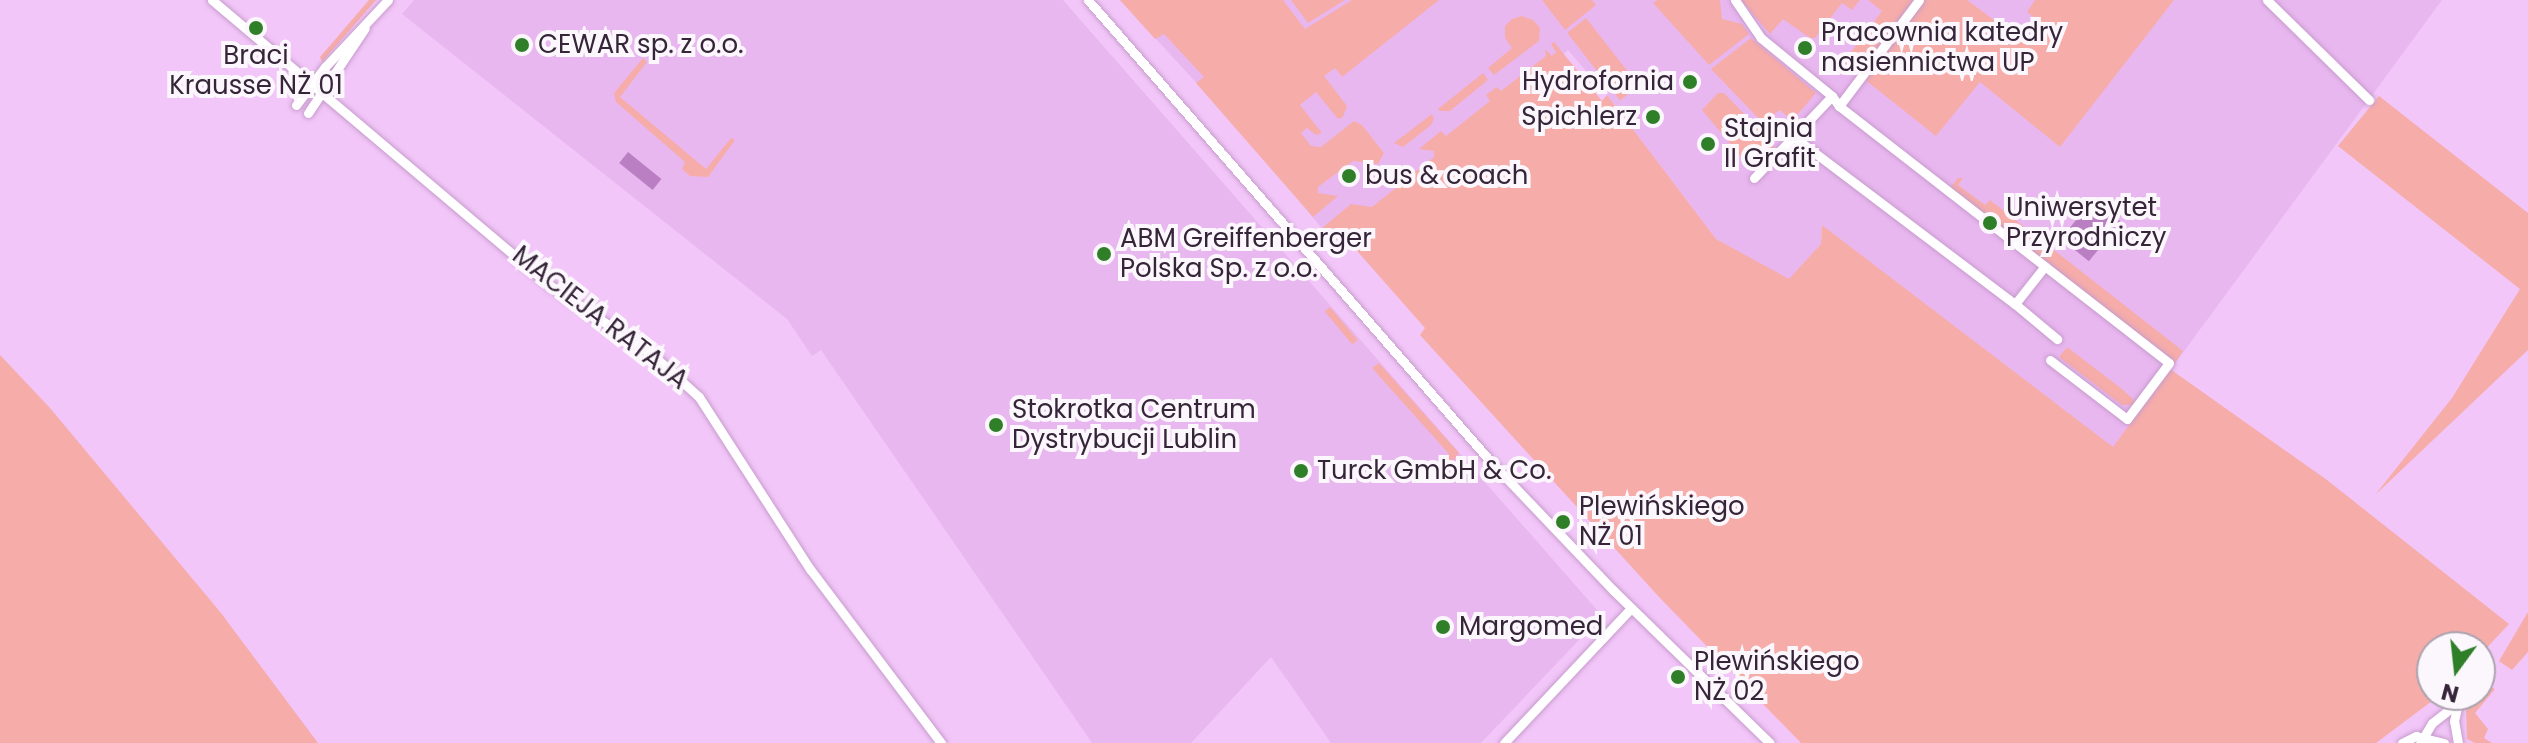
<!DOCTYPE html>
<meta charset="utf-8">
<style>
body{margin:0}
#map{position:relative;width:2528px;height:743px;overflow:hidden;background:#f2c6f8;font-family:Poppins,sans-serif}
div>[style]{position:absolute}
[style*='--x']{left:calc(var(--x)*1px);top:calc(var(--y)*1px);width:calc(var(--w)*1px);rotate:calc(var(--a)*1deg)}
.built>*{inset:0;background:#e9b7f0}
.green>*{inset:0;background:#f6aca9;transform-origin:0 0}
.water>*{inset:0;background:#ba7fc3;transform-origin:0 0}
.roads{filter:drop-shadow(0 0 2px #c79ccd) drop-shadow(0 0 2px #c79ccd)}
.minor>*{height:9px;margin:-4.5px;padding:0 4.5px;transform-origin:4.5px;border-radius:4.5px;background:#fff}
.dots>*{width:22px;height:22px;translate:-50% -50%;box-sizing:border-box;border:4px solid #fbf7fc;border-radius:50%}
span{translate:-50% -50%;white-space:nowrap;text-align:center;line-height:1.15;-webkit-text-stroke:8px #fbf7fc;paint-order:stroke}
.poi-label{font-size:26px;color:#362539}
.left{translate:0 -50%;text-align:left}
.right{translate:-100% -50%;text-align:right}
.street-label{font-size:26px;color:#362539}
.north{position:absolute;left:2416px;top:631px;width:80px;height:80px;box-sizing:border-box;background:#fbf7fc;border:2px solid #aca3ae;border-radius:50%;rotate:195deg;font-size:22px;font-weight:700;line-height:32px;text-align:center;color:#362539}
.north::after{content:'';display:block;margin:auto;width:28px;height:36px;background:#2f7f29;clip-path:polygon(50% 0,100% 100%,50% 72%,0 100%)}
</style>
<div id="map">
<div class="built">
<div style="clip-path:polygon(414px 0,1063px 0,1597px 610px,1598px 620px,1481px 743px,1331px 743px,1271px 657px,1191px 743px,1092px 743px,821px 350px,812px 356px,787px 319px,402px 14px)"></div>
<div style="clip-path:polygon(1120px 0,2442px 0,2113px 448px,1822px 225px,1821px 244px,1789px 280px,1716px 239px,1607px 95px,1568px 50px,1333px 242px,1252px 143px)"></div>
</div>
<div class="green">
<div style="clip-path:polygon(369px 0,376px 0,322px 62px,320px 57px)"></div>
<div style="clip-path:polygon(1120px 0,1283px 0,1305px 29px,1352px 0,1439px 0,1342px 77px,1335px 68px,1324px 76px,1347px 106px,1343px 117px,1338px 119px,1316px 92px,1300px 105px,1322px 133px,1316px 135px,1307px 128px,1301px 133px,1311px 146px,1321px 147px,1354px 121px,1362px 125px,1384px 153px,1378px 164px,1353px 161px,1318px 187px,1318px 193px,1338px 196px,1313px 217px,1196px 83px,1204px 77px,1164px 34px,1155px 39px)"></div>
<div style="clip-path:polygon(1291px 0,1345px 0,1308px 23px)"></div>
<div style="clip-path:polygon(1542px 0,1592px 0,1596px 5px,1565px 30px)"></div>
<div style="clip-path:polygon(1657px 0,1720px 0,1722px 19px,1742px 24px,1749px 34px,1709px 65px,1653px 3px)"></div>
<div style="clip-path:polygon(1741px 0,1860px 0,1852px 10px,1842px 3px,1815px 38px,1810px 38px,1783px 19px,1770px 34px)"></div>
<div style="clip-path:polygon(1868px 0,1914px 0,1856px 76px,1842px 64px,1882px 11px)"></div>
<div style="clip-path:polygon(1925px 0,1967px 0,2025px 43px,2041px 23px,2027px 12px,2035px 0,2174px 0,2060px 147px,1980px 82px,1936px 136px,1864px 79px)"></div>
<div style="clip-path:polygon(1522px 16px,1533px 20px,1540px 28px,1539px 41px,1494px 75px,1488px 68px,1512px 48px,1505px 38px,1505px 26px,1512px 19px)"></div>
<div style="left:1586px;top:18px;width:86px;height:24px;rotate:52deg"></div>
<div style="clip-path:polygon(1751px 38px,1816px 93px,1792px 121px,1780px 110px,1762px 122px,1711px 69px)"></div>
<div style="clip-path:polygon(1554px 42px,1602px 101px,1607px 95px,1716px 239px,1789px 279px,1821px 244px,1822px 225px,2113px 447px,2170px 369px,2327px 480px,2509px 624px,2480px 655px,2480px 647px,2432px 647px,2432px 695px,2440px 695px,2376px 743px,1801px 743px,1660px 598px,1420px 335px,1425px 328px,1343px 235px,1333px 242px,1322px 228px,1351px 204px,1372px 207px,1434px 157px,1434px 151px,1419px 149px,1441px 131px,1446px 136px,1490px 101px,1486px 95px,1497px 87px,1501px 91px,1546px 56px,1545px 49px,1552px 56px,1556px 52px,1551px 44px)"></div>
<div style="clip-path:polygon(643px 58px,647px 62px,620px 97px,706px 169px,731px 138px,735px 140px,708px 177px,690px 176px,682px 169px,685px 162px,616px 102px,614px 93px)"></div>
<div style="clip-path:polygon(1483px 73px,1488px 80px,1450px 111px,1440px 111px,1438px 109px)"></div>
<div style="clip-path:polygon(1718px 93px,1724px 93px,1774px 145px,1774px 152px,1760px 167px,1748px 165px,1702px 110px)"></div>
<div style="clip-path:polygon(2379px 96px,2528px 213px,2528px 350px,2375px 495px,2452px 398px,2520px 289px,2338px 146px)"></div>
<div style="clip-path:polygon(1432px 114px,1434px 119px,1431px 125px,1403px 147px,1394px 143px)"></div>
<div style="clip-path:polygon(1958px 178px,1963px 178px,1958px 185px,1985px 205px,1990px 200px,2183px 351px,2175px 363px,1950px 188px)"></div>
<div style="left:1330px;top:307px;width:43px;height:7px;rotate:50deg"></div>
<div style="clip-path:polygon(2067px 347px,2122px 389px,2136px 402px,2133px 405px,2122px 405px,2059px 357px)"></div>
<div style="clip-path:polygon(0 355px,50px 408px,221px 613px,318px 743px,0 743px)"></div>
<div style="clip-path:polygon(1379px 363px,1459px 453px,1446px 469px,1441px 464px,1449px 454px,1372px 368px)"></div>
<div style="clip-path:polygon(2528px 612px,2528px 652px,2512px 670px,2499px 661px)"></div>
<div style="clip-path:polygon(2484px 685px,2495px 689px,2475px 713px,2488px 729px,2484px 738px,2492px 743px,2475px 743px,2467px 739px,2466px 708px,2461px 703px,2470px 695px,2480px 695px,2480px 688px)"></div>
</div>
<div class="water">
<div style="left:628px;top:152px;width:43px;height:14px;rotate:39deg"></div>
<div style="left:2093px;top:199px;width:36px;height:51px;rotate:39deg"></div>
</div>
<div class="roads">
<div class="minor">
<div style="--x:212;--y:0;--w:444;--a:40.2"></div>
<div style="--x:551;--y:286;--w:125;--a:34.2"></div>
<div style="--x:654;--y:356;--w:61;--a:42.3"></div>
<div style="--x:699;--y:397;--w:205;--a:57.2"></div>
<div style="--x:810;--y:569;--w:218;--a:53"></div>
<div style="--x:1088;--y:0;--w:613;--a:48.9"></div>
<div style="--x:1491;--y:462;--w:177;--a:46.4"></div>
<div style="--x:1613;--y:590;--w:219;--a:44.3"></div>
<div style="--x:1735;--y:0;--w:46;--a:55.6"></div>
<div style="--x:1761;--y:38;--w:92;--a:39.2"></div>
<div style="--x:1832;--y:96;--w:12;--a:55"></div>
<div style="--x:1919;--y:0;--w:133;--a:127"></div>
<div style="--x:1839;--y:106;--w:418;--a:37.9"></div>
<div style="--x:2169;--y:363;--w:70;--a:126.9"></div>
<div style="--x:2127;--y:419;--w:97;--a:-142.5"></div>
<div style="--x:2267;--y:0;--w:143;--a:44.4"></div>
<div style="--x:296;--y:105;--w:48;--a:-52.7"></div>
<div style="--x:325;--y:67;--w:92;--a:-46.8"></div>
<div style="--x:308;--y:113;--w:102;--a:-56.2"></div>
<div style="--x:1794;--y:137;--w:277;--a:37.1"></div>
<div style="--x:2015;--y:304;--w:48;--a:-51.7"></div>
<div style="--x:1754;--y:178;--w:113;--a:-46.4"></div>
<div style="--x:2015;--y:304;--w:55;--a:39.8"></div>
<div style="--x:1504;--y:743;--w:185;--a:-46.7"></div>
<div style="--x:2402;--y:743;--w:16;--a:-27"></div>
<div style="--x:2416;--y:736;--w:29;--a:14"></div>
<div style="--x:2420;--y:743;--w:23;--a:-59"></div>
<div style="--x:2432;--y:723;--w:33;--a:-38"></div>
<div style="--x:2458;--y:743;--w:22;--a:-100"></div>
<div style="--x:2454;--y:721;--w:18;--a:-77"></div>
</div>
</div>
<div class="dots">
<div style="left:256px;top:28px;background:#2f7f29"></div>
<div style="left:522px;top:45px;background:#2f7f29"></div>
<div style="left:1805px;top:48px;background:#2f7f29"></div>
<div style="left:1690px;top:82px;background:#2f7f29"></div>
<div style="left:1653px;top:117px;background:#2f7f29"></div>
<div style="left:1708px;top:144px;background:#2f7f29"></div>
<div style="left:1349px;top:176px;background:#2f7f29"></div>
<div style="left:1990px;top:223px;background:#2f7f29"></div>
<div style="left:1104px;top:254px;background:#2f7f29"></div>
<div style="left:996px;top:425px;background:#2f7f29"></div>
<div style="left:1301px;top:471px;background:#2f7f29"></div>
<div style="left:1563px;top:522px;background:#2f7f29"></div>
<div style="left:1443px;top:627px;background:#2f7f29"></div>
<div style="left:1678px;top:677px;background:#2f7f29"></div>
</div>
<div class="poi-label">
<span class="left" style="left:1821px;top:48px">Pracownia katedry<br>nasiennictwa UP</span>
<span class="left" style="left:538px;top:45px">CEWAR sp. z o.o.</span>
<span style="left:256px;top:71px">Braci<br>Krausse NŻ 01</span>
<span class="right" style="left:1674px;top:82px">Hydrofornia</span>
<span class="right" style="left:1637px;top:117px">Spichlerz</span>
<span class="left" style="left:1724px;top:144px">Stajnia<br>II Grafit</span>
<span class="left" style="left:1365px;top:176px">bus &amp; coach</span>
<span class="left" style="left:2006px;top:223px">Uniwersytet<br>Przyrodniczy</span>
<span class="left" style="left:1120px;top:254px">ABM Greiffenberger<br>Polska Sp. z o.o.</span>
<span class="left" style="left:1012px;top:425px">Stokrotka Centrum<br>Dystrybucji Lublin</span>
<span class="left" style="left:1317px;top:471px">Turck GmbH &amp; Co.</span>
<span class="left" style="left:1579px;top:522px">Plewińskiego<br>NŻ 01</span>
<span class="left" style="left:1459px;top:627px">Margomed</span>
<span class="left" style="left:1694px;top:677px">Plewińskiego<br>NŻ 02</span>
</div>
<div class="street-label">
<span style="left:600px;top:318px;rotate:38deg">MACIEJA RATAJA</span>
</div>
<div class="north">N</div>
</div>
